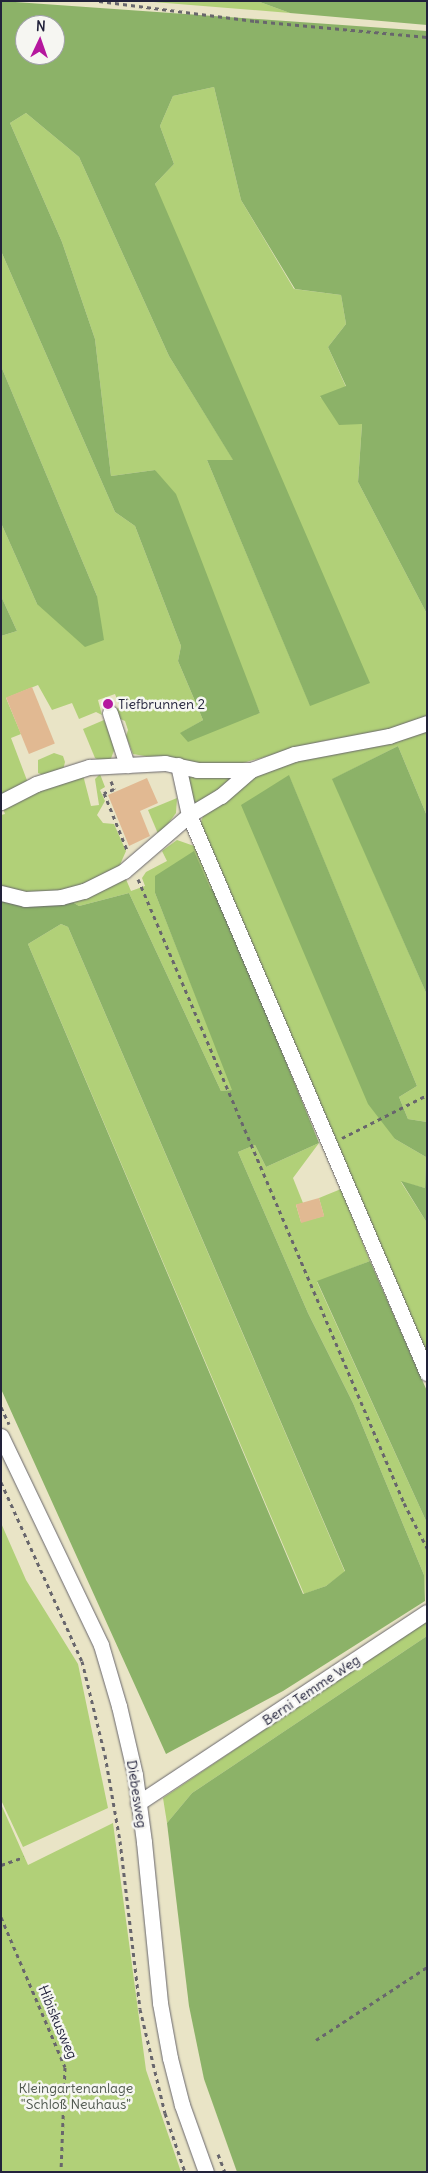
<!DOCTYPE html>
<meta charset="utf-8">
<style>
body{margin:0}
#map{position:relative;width:428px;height:2173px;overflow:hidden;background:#e9e4c6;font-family:Delius,sans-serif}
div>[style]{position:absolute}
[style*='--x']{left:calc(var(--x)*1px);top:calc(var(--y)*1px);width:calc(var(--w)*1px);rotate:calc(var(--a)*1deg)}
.green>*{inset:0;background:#b1d078}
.forest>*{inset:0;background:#8cb268}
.building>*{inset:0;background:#e1b992;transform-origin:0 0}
.path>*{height:3px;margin-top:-1.5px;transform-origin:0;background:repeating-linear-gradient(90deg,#68666c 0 4px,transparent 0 8px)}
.roads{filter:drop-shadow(0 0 1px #68666c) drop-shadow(0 0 1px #68666c)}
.minor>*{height:15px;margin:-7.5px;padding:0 7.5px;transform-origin:7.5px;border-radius:7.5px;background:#fff}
.dots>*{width:14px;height:14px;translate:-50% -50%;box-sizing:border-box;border:2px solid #f6f6f2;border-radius:50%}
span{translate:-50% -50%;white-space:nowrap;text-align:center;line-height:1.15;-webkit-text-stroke:5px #f6f6f2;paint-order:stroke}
.poi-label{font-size:14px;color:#22223b}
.left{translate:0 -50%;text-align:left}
.street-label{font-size:14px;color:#22223b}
.park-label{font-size:14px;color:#4d564d}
.frame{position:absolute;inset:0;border:2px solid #22223b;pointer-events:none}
.north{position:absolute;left:15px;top:15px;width:50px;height:50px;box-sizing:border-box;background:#f6f6f2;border:1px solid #a1a1a9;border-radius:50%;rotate:3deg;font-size:14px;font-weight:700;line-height:20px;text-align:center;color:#22223b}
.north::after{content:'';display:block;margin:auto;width:18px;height:22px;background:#b5179e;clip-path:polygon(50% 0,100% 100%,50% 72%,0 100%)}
</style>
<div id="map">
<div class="green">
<div style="clip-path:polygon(141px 1px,257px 1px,290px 13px)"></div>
<div style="clip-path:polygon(214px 87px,241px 200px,294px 289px,341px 295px,346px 324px,328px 347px,346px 387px,320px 397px,362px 424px,358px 482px,427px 614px,427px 718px,394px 729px,323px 741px,239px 764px,197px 765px,133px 754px,126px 736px,128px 730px,125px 721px,118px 718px,114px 710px,120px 707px,115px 694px,98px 700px,102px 715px,96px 712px,79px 719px,72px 703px,52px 710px,38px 685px,6px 698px,21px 734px,11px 738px,28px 783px,1px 795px,1px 636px,17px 631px,1px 596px,1px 523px,37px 604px,97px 596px,1px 366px,1px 251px,115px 512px,135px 526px,181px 646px,178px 661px,203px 720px,181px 733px,260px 713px,155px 470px,111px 476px,95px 339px,62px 242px,10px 123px,26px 113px,79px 157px,169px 356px,234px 461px,207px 460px,310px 705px,155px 184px,174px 164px,160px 126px,173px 96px)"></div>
<div style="clip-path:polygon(104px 720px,115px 748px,110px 761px,103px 762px,95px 758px,83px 729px)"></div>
<div style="clip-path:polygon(427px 730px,427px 816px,398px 746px,333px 779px,427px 995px,427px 1122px,408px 1119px,399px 1097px,417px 1086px,289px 776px,395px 1139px,426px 1157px,425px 1188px,401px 1182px,427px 1223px,427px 1357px,200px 825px,204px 813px,257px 775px,299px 759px)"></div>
<div style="clip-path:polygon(54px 753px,63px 756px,65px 762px,63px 770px,46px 776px,38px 773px,38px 760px)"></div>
<div style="clip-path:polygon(196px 773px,237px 774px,205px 800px,196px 803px,193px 801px,188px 778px)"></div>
<div style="clip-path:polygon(100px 774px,105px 787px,100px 790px,105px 801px,97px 815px,103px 823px,114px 824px,126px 851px,119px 867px,70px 890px,24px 893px,1px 888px,1px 815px,5px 814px,2px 806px,13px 799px,83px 775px,91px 806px,99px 805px,95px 779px)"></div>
<div style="clip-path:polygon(177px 798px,176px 813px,159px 836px,148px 810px)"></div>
<div style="clip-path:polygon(177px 840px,197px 847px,218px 894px,210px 888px,155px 893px,233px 1090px,221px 1091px,129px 893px,79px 906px,67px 899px,125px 877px,131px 891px,145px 886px,142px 878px,146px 872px,167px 861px,162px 851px)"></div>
<div style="clip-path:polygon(61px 924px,68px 927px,345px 1572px,326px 1586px,304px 1594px,28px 944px)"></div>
<div style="clip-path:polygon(319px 1143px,293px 1178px,303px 1203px,296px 1205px,301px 1222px,324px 1216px,319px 1198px,341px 1189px,370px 1261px,317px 1282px,427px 1523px,425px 1601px,424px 1575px,353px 1403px,308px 1313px,238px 1152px,255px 1145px,266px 1167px)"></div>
<div style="clip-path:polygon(1px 1523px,26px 1580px,78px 1664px,108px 1808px,23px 1847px,1px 1800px)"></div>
<div style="clip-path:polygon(427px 1620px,427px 1636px,192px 1793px,167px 1823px,163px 1798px)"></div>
<div style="clip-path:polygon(1px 1804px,28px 1865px,113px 1823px,146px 2070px,181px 2172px,1px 2172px)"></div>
</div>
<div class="forest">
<div style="clip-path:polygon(evenodd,1px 1px,427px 31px,427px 614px,358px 482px,362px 424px,339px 425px,320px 396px,346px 386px,328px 347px,346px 324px,341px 295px,295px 289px,241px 200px,214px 87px,173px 96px,160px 126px,174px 164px,155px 184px,370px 683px,310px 706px,207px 460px,233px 460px,169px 356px,79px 157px,26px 113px,10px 123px,62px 242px,95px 339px,111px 476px,155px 470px,176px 494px,260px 713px,188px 742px,180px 733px,203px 720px,178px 661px,181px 646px,135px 526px,115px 512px,1px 251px,1px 1px,25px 25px,55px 25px,55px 55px,25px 55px,25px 25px)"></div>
<div style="clip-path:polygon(257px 1px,427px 1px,427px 25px,290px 13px)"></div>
<div style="clip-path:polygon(1px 366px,97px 596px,104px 640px,85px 647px,37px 604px,1px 523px)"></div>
<div style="clip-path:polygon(1px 596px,17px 631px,1px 636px)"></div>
<div style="clip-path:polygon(398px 746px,427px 816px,427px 995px,332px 779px)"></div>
<div style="clip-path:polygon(289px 775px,417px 1086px,399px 1097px,408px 1119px,427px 1122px,427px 1223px,401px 1181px,425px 1188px,426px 1157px,395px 1139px,368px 1104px,241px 805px)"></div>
<div style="clip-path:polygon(evenodd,194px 851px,210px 888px,218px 894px,319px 1143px,266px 1167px,255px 1145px,238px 1152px,308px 1313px,353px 1403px,424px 1575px,425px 1601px,283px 1691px,166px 1754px,1px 1389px,1px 898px,67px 899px,79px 906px,129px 893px,221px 1091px,232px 1090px,155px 893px,155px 876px,194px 851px,61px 924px,68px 927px,345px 1571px,326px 1586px,303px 1594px,28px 944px,61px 924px)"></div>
<div style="clip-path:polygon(370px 1261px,427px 1391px,427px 1523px,317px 1281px)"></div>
<div style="clip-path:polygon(427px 1636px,427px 2172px,237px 2172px,204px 2079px,189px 2006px,167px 1823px,192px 1793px)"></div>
</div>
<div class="building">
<div style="left:32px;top:687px;width:61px;height:28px;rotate:68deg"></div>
<div style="clip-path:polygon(147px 778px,158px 803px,140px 811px,150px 836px,129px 846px,108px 795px)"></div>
<div style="left:319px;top:1198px;width:19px;height:24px;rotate:74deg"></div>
</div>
<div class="path">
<div style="--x:99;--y:1;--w:157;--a:7.3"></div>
<div style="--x:255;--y:21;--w:173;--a:5.3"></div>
<div style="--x:111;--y:781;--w:9;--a:69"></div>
<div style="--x:114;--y:789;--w:11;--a:158"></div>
<div style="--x:104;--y:793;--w:61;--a:68"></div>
<div style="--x:138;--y:879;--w:678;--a:66.91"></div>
<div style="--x:404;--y:1503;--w:51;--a:62.9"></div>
<div style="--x:342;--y:1138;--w:95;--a:-26.8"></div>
<div style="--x:1;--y:1407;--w:19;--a:65"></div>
<div style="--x:1;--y:1482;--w:196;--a:65.7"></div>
<div style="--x:82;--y:1661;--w:97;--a:76.3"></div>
<div style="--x:105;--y:1755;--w:87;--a:80.1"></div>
<div style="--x:120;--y:1841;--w:169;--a:83.2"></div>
<div style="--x:140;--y:2009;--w:107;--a:76.5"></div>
<div style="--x:165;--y:2113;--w:62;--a:71.3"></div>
<div style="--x:1;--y:1865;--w:24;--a:-19"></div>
<div style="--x:1;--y:1917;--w:163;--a:66.9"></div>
<div style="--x:65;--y:2067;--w:105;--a:92.2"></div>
<div style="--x:316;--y:2040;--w:133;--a:-33.3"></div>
<div style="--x:218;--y:2154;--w:19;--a:69"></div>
</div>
<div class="roads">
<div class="minor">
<div style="--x:110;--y:713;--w:55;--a:71.9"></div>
<div style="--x:178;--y:765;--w:51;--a:77.6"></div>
<div style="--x:189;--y:815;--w:607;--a:66.9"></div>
<div style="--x:1;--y:802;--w:39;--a:-27"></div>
<div style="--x:36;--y:784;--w:56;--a:-17.8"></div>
<div style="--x:89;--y:767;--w:76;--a:-3"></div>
<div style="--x:165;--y:763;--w:33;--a:12"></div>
<div style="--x:197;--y:770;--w:54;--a:0"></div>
<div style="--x:251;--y:770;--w:46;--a:-20.4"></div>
<div style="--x:294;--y:754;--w:97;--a:-10.7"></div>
<div style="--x:389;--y:736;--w:40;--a:-18.9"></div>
<div style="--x:1;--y:893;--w:25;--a:14"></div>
<div style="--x:25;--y:899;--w:36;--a:-3"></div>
<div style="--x:61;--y:897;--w:24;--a:-15"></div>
<div style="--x:84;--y:891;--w:45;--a:-26.6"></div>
<div style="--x:124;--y:871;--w:86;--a:-40.7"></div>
<div style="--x:189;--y:815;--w:37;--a:-31"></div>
<div style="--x:221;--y:796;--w:40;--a:-41"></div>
<div style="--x:1;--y:1436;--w:232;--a:64.4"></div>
<div style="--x:101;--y:1645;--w:64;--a:73.6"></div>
<div style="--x:119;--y:1706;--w:71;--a:76.9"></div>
<div style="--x:135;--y:1775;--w:68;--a:82.3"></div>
<div style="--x:144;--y:1842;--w:162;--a:84.3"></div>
<div style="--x:160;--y:2003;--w:56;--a:79.7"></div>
<div style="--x:170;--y:2058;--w:49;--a:75.7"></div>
<div style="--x:182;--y:2105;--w:71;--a:70.3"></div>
<div style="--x:138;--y:1803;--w:346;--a:-33.5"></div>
</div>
</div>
<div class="dots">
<div style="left:108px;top:704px;background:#b5179e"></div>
</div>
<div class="poi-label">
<span class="left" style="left:118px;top:704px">Tiefbrunnen 2</span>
</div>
<div class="street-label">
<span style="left:311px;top:1690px;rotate:-34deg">Berni Temme Weg</span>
<span style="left:137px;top:1794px;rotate:81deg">Diebesweg</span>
<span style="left:58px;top:2022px;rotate:67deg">Hibiskusweg</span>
</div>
<div class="park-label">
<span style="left:76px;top:2096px">Kleingartenanlage<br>"Schloß Neuhaus"</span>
</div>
<div class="frame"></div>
<div class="north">N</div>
</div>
